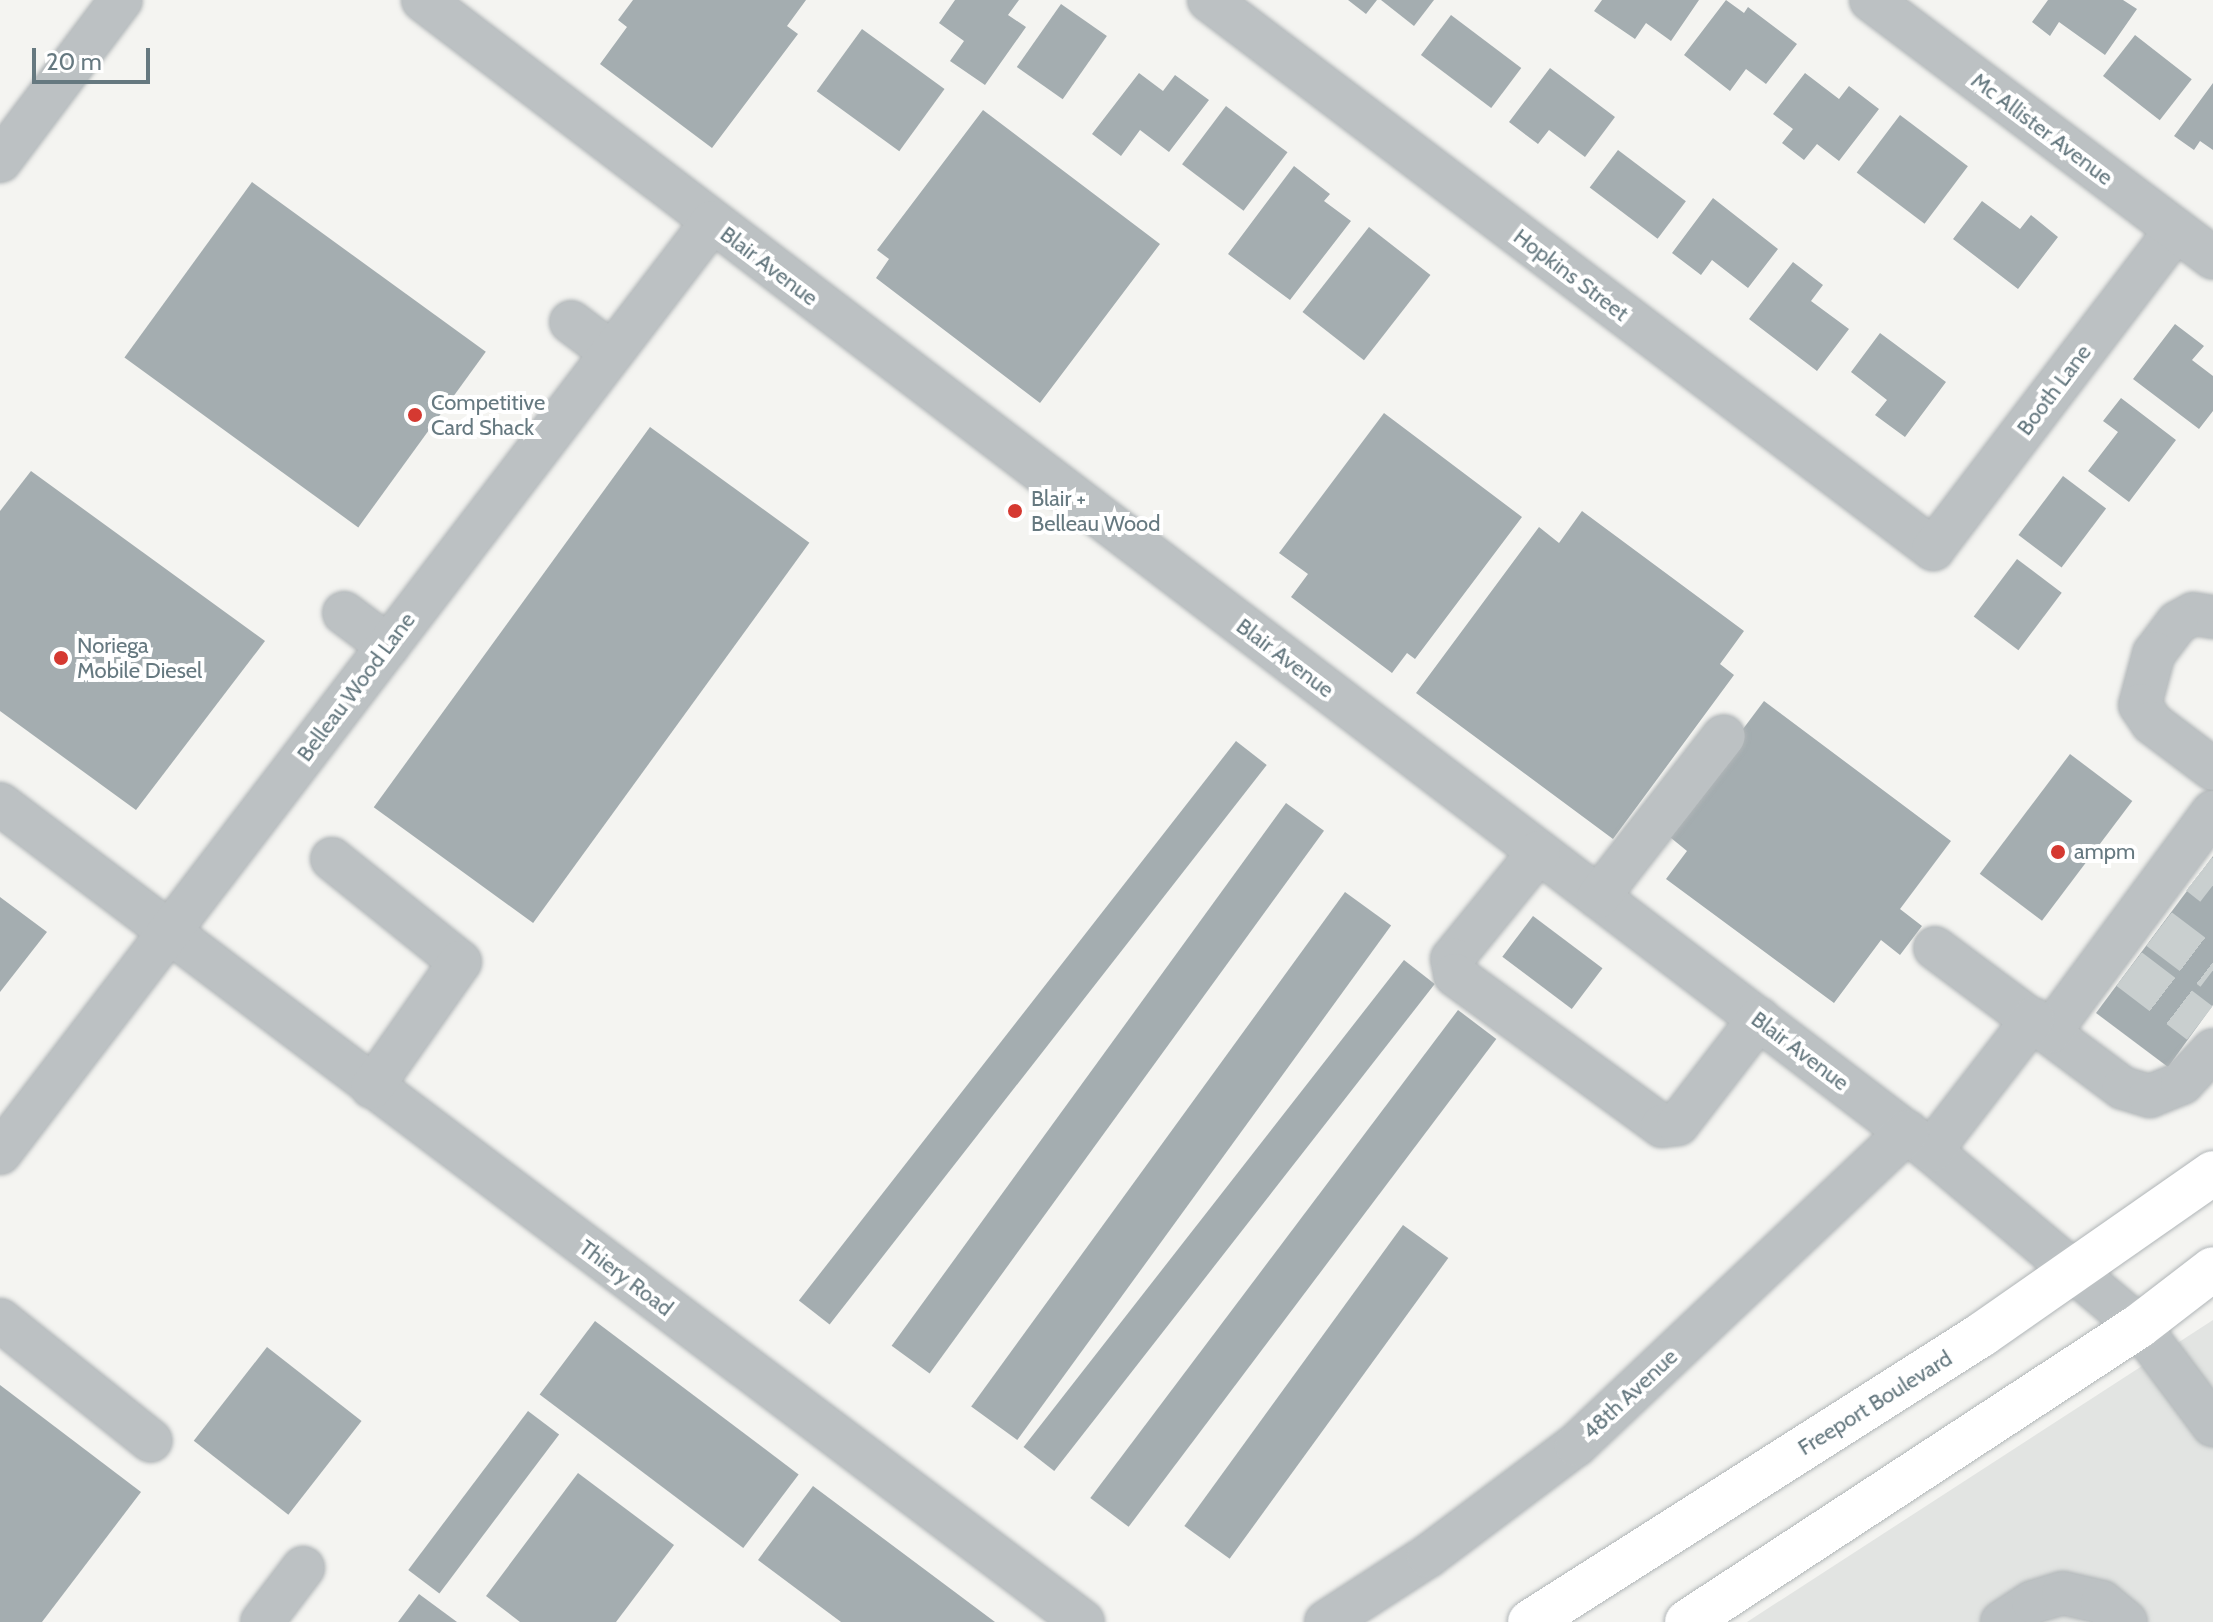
<!DOCTYPE html>
<style>
body{margin:0}
#map{position:relative;width:2213px;height:1622px;overflow:hidden;background:#f4f4f1;font-family:Cabin,sans-serif}
div>[style]{position:absolute}
[style*='--x']{left:calc(var(--x)*1px);top:calc(var(--y)*1px);width:calc(var(--w)*1px);rotate:calc(var(--a)*1deg)}
.built>*{inset:0;background:#e2e4e2}
.building>*{inset:0;background:#a4adb0;transform-origin:0 0}
.minor-tunnel>*{height:42px;margin-top:-21px;transform-origin:0;background:repeating-linear-gradient(90deg,#c9cfcf 0 42px,transparent 0 63px)}
.roads{filter:drop-shadow(0 0 2px #b0b5b7) drop-shadow(0 0 2px #b0b5b7)}
.minor>*{height:42px;margin:-21px;padding:0 21px;transform-origin:21px;border-radius:21px;background:#bcc1c3}
.major>*{height:44px;margin:-22px;padding:0 22px;transform-origin:22px;border-radius:22px;background:#fff}
.dots>*{width:22px;height:22px;translate:-50% -50%;box-sizing:border-box;border:4px solid #fff;border-radius:50%}
span{translate:-50% -50%;white-space:nowrap;text-align:center;line-height:1.15;-webkit-text-stroke:8px #fff;paint-order:stroke}
.street-label{font-size:22px;color:#667980}
.poi-label{font-size:22px;color:#667980}
.left{translate:0 -50%;text-align:left}
.scale{position:absolute;left:32px;top:48px;width:118px;height:36px;box-sizing:border-box;border:4px solid #667980;border-top:0;padding-left:10px;font-size:24px;line-height:28px;white-space:nowrap;color:#667980;-webkit-text-stroke:6px #fff;paint-order:stroke}
</style>
<div id="map">
<div class="built">
<div style="clip-path:polygon(2213px 1320px,2213px 1622px,1747px 1622px)"></div>
</div>
<div class="building">
<div style="clip-path:polygon(633px 0,806px 0,787px 26px,798px 34px,712px 148px,600px 64px,627px 27px,618px 20px)"></div>
<div style="clip-path:polygon(955px 0,1019px 0,1008px 15px,1026px 27px,985px 85px,950px 61px,964px 41px,939px 23px)"></div>
<div style="clip-path:polygon(1348px 0,1377px 0,1366px 14px)"></div>
<div style="clip-path:polygon(1381px 0,1434px 0,1414px 26px)"></div>
<div style="clip-path:polygon(1602px 0,1699px 0,1671px 41px,1646px 23px,1635px 39px,1594px 11px)"></div>
<div style="clip-path:polygon(1726px 0,1744px 13px,1748px 7px,1797px 44px,1766px 84px,1746px 69px,1730px 91px,1684px 55px)"></div>
<div style="clip-path:polygon(2048px 0,2123px 0,2137px 9px,2105px 55px,2059px 22px,2050px 36px,2032px 22px)"></div>
<div style="left:1061px;top:4px;width:56px;height:77px;rotate:35deg"></div>
<div style="left:1451px;top:15px;width:88px;height:50px;rotate:37deg"></div>
<div style="left:862px;top:29px;width:102px;height:77px;rotate:36deg"></div>
<div style="left:2135px;top:35px;width:72px;height:52px;rotate:38deg"></div>
<div style="clip-path:polygon(1550px 68px,1615px 117px,1585px 157px,1549px 130px,1538px 144px,1509px 122px)"></div>
<div style="clip-path:polygon(1139px 73px,1163px 91px,1175px 75px,1209px 100px,1169px 152px,1140px 130px,1121px 156px,1092px 134px)"></div>
<div style="clip-path:polygon(1805px 73px,1839px 99px,1849px 86px,1879px 109px,1839px 161px,1817px 144px,1804px 160px,1782px 143px,1793px 129px,1773px 114px)"></div>
<div style="clip-path:polygon(2213px 83px,2213px 150px,2200px 141px,2194px 150px,2174px 136px)"></div>
<div style="left:1226px;top:106px;width:77px;height:73px;rotate:37deg"></div>
<div style="clip-path:polygon(983px 110px,1160px 244px,1040px 403px,876px 278px,889px 259px,877px 250px)"></div>
<div style="left:1900px;top:115px;width:85px;height:72px;rotate:37deg"></div>
<div style="left:1618px;top:150px;width:85px;height:47px;rotate:37deg"></div>
<div style="clip-path:polygon(1294px 166px,1330px 194px,1324px 201px,1351px 221px,1290px 300px,1228px 254px)"></div>
<div style="left:252px;top:182px;width:289px;height:217px;rotate:36deg"></div>
<div style="clip-path:polygon(1713px 198px,1778px 249px,1748px 288px,1712px 260px,1701px 275px,1672px 253px)"></div>
<div style="clip-path:polygon(1982px 201px,2020px 229px,2031px 215px,2058px 237px,2018px 289px,1953px 239px)"></div>
<div style="left:1369px;top:227px;width:78px;height:108px;rotate:38deg"></div>
<div style="clip-path:polygon(1793px 262px,1823px 285px,1811px 301px,1849px 329px,1817px 371px,1749px 319px)"></div>
<div style="clip-path:polygon(2175px 324px,2204px 346px,2192px 360px,2213px 376px,2213px 411px,2199px 429px,2133px 379px)"></div>
<div style="clip-path:polygon(1880px 333px,1946px 382px,1905px 437px,1875px 415px,1887px 400px,1851px 372px)"></div>
<div style="clip-path:polygon(2121px 398px,2176px 440px,2129px 502px,2088px 471px,2118px 432px,2103px 421px)"></div>
<div style="clip-path:polygon(1384px 413px,1522px 517px,1415px 659px,1407px 653px,1392px 673px,1291px 597px,1308px 574px,1279px 553px)"></div>
<div style="left:650px;top:427px;width:197px;height:470px;rotate:36deg"></div>
<div style="clip-path:polygon(31px 471px,265px 641px,136px 810px,0 711px,0 511px)"></div>
<div style="left:2063px;top:476px;width:54px;height:74px;rotate:37deg"></div>
<div style="clip-path:polygon(1582px 511px,1744px 631px,1720px 664px,1734px 675px,1613px 839px,1416px 693px,1539px 527px,1559px 543px)"></div>
<div style="left:2017px;top:559px;width:56px;height:72px;rotate:37deg"></div>
<div style="clip-path:polygon(1764px 701px,1951px 841px,1900px 909px,1922px 926px,1900px 955px,1881px 940px,1834px 1003px,1666px 879px,1687px 851px,1665px 833px)"></div>
<div style="left:1236px;top:741px;width:39px;height:710px;rotate:38deg"></div>
<div style="left:2070px;top:754px;width:78px;height:150px;rotate:37deg"></div>
<div style="left:1286px;top:803px;width:47px;height:671px;rotate:36deg"></div>
<div style="clip-path:polygon(2213px 856px,2213px 1005px,2168px 1067px,2096px 1013px)"></div>
<div style="left:1345px;top:892px;width:57px;height:636px;rotate:36deg"></div>
<div style="clip-path:polygon(0 897px,47px 932px,0 992px)"></div>
<div style="left:1533px;top:916px;width:87px;height:51px;rotate:37deg"></div>
<div style="left:1404px;top:960px;width:39px;height:618px;rotate:38deg"></div>
<div style="left:1458px;top:1010px;width:48px;height:611px;rotate:37deg"></div>
<div style="left:1403px;top:1225px;width:56px;height:372px;rotate:36deg"></div>
<div style="left:595px;top:1321px;width:255px;height:92px;rotate:37deg"></div>
<div style="left:267px;top:1347px;width:120px;height:119px;rotate:38deg"></div>
<div style="clip-path:polygon(0 1385px,141px 1492px,42px 1622px,0 1622px)"></div>
<div style="left:528px;top:1411px;width:39px;height:199px;rotate:37deg"></div>
<div style="clip-path:polygon(578px 1473px,674px 1545px,616px 1622px,520px 1622px,486px 1596px)"></div>
<div style="clip-path:polygon(813px 1486px,995px 1622px,841px 1622px,758px 1560px)"></div>
<div style="clip-path:polygon(419px 1594px,457px 1622px,398px 1622px)"></div>
</div>
<div class="minor-tunnel">
<div style="--x:2199;--y:874;--w:18;--a:38"></div>
<div style="--x:2159;--y:929;--w:68;--a:37.2"></div>
<div style="--x:2129;--y:969;--w:89;--a:37.3"></div>
</div>
<div class="roads">
<div class="minor">
<div style="--x:423;--y:0;--w:1897;--a:37.35"></div>
<div style="--x:1931;--y:1151;--w:272;--a:40.1"></div>
<div style="--x:2139;--y:1326;--w:124;--a:53.2"></div>
<div style="--x:1209;--y:0;--w:909;--a:37.17"></div>
<div style="--x:1933;--y:549;--w:401;--a:-52.7"></div>
<div style="--x:1871;--y:0;--w:428;--a:37"></div>
<div style="--x:0;--y:161;--w:201;--a:-53.1"></div>
<div style="--x:571;--y:322;--w:51;--a:37.1"></div>
<div style="--x:344;--y:613;--w:55;--a:36.9"></div>
<div style="--x:2213;--y:617;--w:20;--a:-171"></div>
<div style="--x:2193;--y:614;--w:18;--a:151"></div>
<div style="--x:2177;--y:623;--w:38;--a:127"></div>
<div style="--x:2154;--y:653;--w:54;--a:105.1"></div>
<div style="--x:2140;--y:705;--w:22;--a:56"></div>
<div style="--x:2152;--y:723;--w:76;--a:37"></div>
<div style="--x:0;--y:804;--w:1357;--a:37.06"></div>
<div style="--x:1539;--y:852;--w:138;--a:129.1"></div>
<div style="--x:1452;--y:959;--w:16;--a:79"></div>
<div style="--x:1455;--y:975;--w:256;--a:36.1"></div>
<div style="--x:1662;--y:1126;--w:16;--a:-7"></div>
<div style="--x:1678;--y:1124;--w:133;--a:-52.4"></div>
<div style="--x:332;--y:859;--w:164;--a:38.8"></div>
<div style="--x:460;--y:962;--w:153;--a:125.1"></div>
<div style="--x:1598;--y:897;--w:204;--a:-52"></div>
<div style="--x:1935;--y:948;--w:234;--a:36.7"></div>
<div style="--x:2123;--y:1088;--w:28;--a:17"></div>
<div style="--x:2150;--y:1096;--w:35;--a:-22"></div>
<div style="--x:2182;--y:1083;--w:45;--a:-46.8"></div>
<div style="--x:2050;--y:1032;--w:274;--a:-53.5"></div>
<div style="--x:1931;--y:1151;--w:167;--a:-52.3"></div>
<div style="--x:0;--y:1153;--w:1172;--a:-52.59"></div>
<div style="--x:0;--y:1320;--w:193;--a:38.7"></div>
<div style="--x:262;--y:1622;--w:68;--a:-52.8"></div>
<div style="--x:1326;--y:1622;--w:121;--a:-32.9"></div>
<div style="--x:1428;--y:1556;--w:185;--a:-36.9"></div>
<div style="--x:1576;--y:1445;--w:456;--a:-43.4"></div>
<div style="--x:2002;--y:1622;--w:37;--a:-33"></div>
<div style="--x:2033;--y:1602;--w:31;--a:-17"></div>
<div style="--x:2063;--y:1593;--w:40;--a:13"></div>
<div style="--x:2102;--y:1602;--w:31;--a:40"></div>
</div>
<div class="major">
<div style="--x:1530;--y:1622;--w:535;--a:-32.47"></div>
<div style="--x:1981;--y:1335;--w:283;--a:-34.9"></div>
<div style="--x:1687;--y:1622;--w:540;--a:-33.22"></div>
<div style="--x:2139;--y:1326;--w:93;--a:-37.6"></div>
</div>
</div>
<div class="dots">
<div style="left:415px;top:415px;background:#d53931"></div>
<div style="left:1015px;top:511px;background:#d53931"></div>
<div style="left:61px;top:658px;background:#d53931"></div>
<div style="left:2058px;top:852px;background:#d53931"></div>
</div>
<div class="street-label">
<span style="left:2042px;top:129px;rotate:37deg">Mc Allister Avenue</span>
<span style="left:769px;top:266px;rotate:37deg">Blair Avenue</span>
<span style="left:1571px;top:275px;rotate:37deg">Hopkins Street</span>
<span style="left:2054px;top:390px;rotate:-53deg">Booth Lane</span>
<span style="left:1285px;top:658px;rotate:37deg">Blair Avenue</span>
<span style="left:356px;top:687px;rotate:-53deg">Belleau Wood Lane</span>
<span style="left:1800px;top:1051px;rotate:37deg">Blair Avenue</span>
<span style="left:626px;top:1278px;rotate:37deg">Thiery Road</span>
<span style="left:1630px;top:1394px;rotate:-43deg">48th Avenue</span>
<span style="left:1875px;top:1403px;rotate:-32deg">Freeport Boulevard</span>
</div>
<div class="poi-label">
<span class="left" style="left:431px;top:415px">Competitive<br>Card Shack</span>
<span class="left" style="left:1031px;top:511px">Blair +<br>Belleau Wood</span>
<span class="left" style="left:77px;top:658px">Noriega<br>Mobile Diesel</span>
<span class="left" style="left:2074px;top:852px">ampm</span>
</div>
<div class="scale">20 m</div>
</div>
